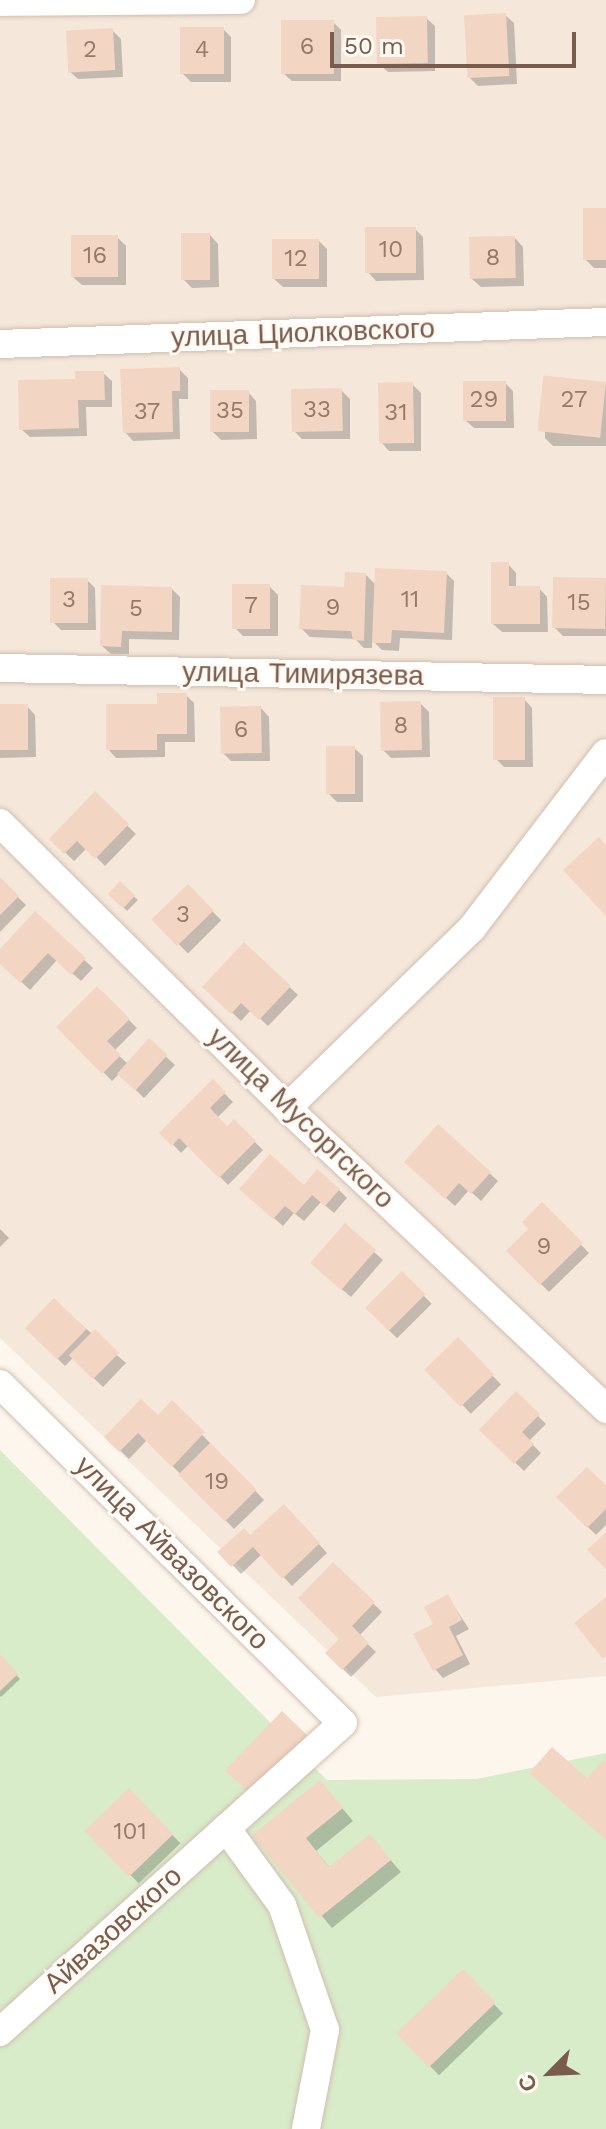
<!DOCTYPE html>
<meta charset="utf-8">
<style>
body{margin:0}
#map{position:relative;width:606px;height:2129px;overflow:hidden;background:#fdf6ec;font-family:"Work Sans",sans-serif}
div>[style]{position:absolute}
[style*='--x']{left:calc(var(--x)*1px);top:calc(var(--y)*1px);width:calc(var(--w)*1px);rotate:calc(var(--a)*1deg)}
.residential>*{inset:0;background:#f5e8da}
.green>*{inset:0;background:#d8ecc9}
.shadow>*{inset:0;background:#0003;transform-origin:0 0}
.building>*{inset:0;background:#f3d5c3;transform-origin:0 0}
.roads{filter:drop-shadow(0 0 2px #d1beb0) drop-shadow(0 0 2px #d1beb0)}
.minor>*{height:28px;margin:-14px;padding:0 14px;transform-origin:14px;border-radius:14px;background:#fff}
span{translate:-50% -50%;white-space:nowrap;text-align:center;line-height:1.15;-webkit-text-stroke:6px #fffaf3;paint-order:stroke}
.number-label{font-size:24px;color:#987a6a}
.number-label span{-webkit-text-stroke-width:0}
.street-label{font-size:28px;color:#7a5c4d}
.north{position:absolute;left:510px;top:2033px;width:80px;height:80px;-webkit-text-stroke:6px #fffaf3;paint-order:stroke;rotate:246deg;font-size:22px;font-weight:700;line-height:32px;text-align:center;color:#7a5c4d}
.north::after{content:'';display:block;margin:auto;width:28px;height:36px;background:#7a5c4d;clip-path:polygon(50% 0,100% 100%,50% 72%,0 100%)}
.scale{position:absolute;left:330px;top:32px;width:246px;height:36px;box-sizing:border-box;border:4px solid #7a5c4d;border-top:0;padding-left:10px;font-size:24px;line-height:28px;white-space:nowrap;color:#7a5c4d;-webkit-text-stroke:6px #fffaf3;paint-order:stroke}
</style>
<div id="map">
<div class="residential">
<div style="clip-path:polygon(0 0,606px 0,606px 1676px,376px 1697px,0 1338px)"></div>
</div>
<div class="green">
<div style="clip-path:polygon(0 1450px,327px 1780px,476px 1779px,606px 1753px,606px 2129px,0 2129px)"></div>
</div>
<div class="shadow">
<div style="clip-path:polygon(505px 15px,514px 23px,517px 84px,478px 86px,469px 77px)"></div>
<div style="clip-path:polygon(426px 18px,435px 26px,435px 71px,388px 72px,379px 64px)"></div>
<div style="clip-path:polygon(333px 22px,341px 30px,341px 81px,292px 81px,283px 73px)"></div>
<div style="clip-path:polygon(223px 29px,231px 37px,231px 82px,191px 82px,182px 73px)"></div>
<div style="clip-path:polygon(112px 30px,121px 39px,123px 77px,78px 79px,69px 71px)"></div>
<div style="clip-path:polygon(606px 210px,606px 268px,594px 268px,586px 260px)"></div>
<div style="clip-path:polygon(415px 229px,423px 237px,424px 280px,376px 281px,368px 272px)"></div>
<div style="clip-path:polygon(210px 235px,218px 244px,219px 287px,192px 288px,183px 279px)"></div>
<div style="clip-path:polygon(117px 237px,126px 246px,126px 285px,82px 285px,73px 277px)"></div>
<div style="clip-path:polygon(515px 238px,523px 247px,524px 286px,481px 287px,472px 279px)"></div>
<div style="clip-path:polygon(319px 241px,327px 249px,327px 287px,283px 287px,274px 279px)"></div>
<div style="clip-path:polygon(179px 369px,188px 378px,188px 399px,179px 399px,180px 439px,133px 441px,125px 432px)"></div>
<div style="clip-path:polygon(103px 373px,112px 381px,112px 407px,86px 407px,87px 436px,30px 437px,21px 429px,77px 381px)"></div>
<div style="clip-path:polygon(505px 383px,513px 391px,514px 428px,474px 428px,465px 420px)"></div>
<div style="clip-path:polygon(412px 384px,421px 393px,421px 451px,389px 451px,381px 442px)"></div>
<div style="clip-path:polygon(606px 384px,606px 446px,553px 446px,545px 438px,545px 385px)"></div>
<div style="clip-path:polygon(341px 390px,350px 399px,350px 439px,302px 439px,294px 431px)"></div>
<div style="clip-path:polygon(248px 392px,256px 401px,257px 439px,221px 440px,212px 431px)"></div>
<div style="clip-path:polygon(508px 564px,516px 573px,516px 588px,539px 588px,547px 597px,548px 632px,502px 632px,493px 624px)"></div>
<div style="clip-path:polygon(446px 573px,454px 581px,452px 640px,400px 638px,399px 651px,382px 650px,372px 640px,372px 648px,364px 648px,355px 639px,310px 637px,301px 628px,366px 575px,377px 586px)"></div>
<div style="clip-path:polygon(87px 580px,95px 588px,96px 630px,61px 630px,53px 622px)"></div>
<div style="clip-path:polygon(606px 580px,606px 636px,563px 636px,554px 627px)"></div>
<div style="clip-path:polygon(269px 586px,278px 595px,278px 636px,243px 636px,235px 628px)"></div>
<div style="clip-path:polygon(172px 589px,180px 597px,179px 640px,129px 639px,129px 654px,111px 654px,102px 646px)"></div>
<div style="clip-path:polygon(186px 695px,194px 703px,195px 742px,165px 742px,165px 757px,116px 758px,108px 749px,159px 706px)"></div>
<div style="clip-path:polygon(524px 699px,532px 708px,533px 767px,504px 767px,496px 759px)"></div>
<div style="clip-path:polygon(420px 703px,429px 712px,430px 757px,391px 758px,382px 749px)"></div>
<div style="clip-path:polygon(27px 706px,35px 715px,36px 757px,0 758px,0 707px)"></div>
<div style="clip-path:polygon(261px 708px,269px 717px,270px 761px,231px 761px,223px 753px)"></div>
<div style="clip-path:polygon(354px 748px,363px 756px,363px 802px,337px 802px,328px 793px)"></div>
<div style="clip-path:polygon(95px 794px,136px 834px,105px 866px,87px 848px,74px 861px,51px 839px)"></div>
<div style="clip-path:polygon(0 880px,26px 905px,0 932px)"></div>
<div style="clip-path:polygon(120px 884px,138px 900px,127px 911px,111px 894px)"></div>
<div style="left:188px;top:887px;width:47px;height:47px;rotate:45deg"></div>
<div style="clip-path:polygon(35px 914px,93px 968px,81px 981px,57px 960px,30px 990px,0 962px,0 952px)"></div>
<div style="clip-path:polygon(244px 944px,298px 995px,268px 1026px,251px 1010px,241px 1021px,204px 986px)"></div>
<div style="clip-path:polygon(97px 989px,137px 1028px,114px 1051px,128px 1064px,149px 1041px,175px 1065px,144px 1098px,119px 1074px,112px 1081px,59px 1027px)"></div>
<div style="clip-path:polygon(213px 1082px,233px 1102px,217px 1118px,228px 1129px,234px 1122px,263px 1150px,228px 1185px,189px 1145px,181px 1153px,162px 1133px)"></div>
<div style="clip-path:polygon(438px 1126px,498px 1181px,481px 1201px,469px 1190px,455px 1206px,415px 1170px)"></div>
<div style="clip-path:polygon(304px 1188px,339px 1190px,347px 1198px,334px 1213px,321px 1202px,304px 1221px,294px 1213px,283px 1226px,250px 1197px)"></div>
<div style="clip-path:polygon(542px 1205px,589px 1253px,549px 1292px,508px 1251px,531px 1229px)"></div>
<div style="clip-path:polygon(345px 1226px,383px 1260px,351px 1297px,321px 1271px)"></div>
<div style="clip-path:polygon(0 1229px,9px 1238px,0 1247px)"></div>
<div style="left:402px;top:1274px;width:42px;height:49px;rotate:45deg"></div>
<div style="clip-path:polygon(54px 1301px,126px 1363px,103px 1387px,73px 1358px,65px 1366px,27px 1328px)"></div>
<div style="left:458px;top:1340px;width:62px;height:42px;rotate:46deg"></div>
<div style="clip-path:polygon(516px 1394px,546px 1424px,529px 1441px,541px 1453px,524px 1471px,482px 1430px)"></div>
<div style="clip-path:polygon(172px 1403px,264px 1500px,234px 1529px,147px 1440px,129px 1459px,106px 1437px,158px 1417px)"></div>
<div style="clip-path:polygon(606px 1488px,606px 1525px,596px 1535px,559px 1498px)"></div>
<div style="clip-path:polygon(284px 1506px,327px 1553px,292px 1586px,262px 1554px,241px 1574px,220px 1552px,250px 1537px)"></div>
<div style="clip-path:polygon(333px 1564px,382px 1612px,359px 1636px,376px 1652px,351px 1677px,327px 1653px,342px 1639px)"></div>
<div style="clip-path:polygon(448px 1597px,469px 1629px,456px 1636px,470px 1664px,443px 1678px,435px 1669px,436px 1625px)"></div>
<div style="clip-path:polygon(0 1657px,20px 1679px,1px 1697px,0 1696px)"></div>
<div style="clip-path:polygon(320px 1782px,353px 1821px,316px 1851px,331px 1869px,370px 1837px,401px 1872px,332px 1928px,255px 1836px)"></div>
<div style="left:129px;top:1790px;width:74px;height:58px;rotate:46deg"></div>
<div style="left:462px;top:1971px;width:59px;height:89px;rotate:46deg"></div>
</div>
<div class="building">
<div style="left:506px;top:13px;width:63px;height:42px;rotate:87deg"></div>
<div style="left:427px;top:16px;width:47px;height:51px;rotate:89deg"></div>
<div style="left:281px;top:20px;width:53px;height:54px"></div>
<div style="left:180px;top:27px;width:44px;height:47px"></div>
<div style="left:113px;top:28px;width:42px;height:47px;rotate:87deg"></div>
<div style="left:606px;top:208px;width:52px;height:23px;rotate:90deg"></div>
<div style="left:365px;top:227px;width:51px;height:46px"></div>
<div style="left:181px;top:233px;width:29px;height:47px"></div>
<div style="left:71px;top:235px;width:47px;height:42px"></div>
<div style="left:515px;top:236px;width:42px;height:46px;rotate:89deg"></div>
<div style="left:272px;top:239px;width:47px;height:40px"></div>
<div style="clip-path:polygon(180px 367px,180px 391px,172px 391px,173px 432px,123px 433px,120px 369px)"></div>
<div style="clip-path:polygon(75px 371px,104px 371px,105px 400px,78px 400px,79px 428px,19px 430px,18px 380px,75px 379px)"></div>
<div style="left:463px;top:381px;width:43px;height:40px"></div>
<div style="left:413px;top:382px;width:61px;height:35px;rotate:89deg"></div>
<div style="left:606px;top:382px;width:56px;height:63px;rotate:96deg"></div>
<div style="left:342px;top:388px;width:43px;height:51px;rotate:89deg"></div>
<div style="left:249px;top:390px;width:42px;height:39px;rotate:90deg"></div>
<div style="clip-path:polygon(491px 562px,509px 562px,509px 586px,540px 586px,540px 624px,491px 624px)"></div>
<div style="clip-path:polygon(375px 568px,447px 571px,444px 633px,392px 630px,391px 643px,372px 643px)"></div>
<div style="clip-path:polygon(345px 572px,366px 573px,364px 641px,353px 640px,351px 631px,299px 629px,301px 585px,344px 587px)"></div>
<div style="left:553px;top:577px;width:53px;height:51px;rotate:1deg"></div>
<div style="left:50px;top:578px;width:38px;height:45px"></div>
<div style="left:232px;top:584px;width:38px;height:45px"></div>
<div style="clip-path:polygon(101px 585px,172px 587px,172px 632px,122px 631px,121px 647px,100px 646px)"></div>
<div style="clip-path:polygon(157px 693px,187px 693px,187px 734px,157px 734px,157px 750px,106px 750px,106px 704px,157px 704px)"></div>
<div style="left:493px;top:697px;width:32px;height:63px"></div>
<div style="left:421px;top:701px;width:49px;height:41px;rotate:89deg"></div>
<div style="left:28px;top:704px;width:46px;height:28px;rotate:90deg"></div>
<div style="left:261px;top:706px;width:47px;height:41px;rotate:89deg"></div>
<div style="left:326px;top:746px;width:29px;height:48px"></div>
<div style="clip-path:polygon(95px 791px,129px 824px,95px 859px,77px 841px,64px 854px,49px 839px)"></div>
<div style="clip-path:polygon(599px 837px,606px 845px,606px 916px,563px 870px)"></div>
<div style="clip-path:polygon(0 877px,19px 896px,0 915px)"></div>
<div style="left:120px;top:881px;width:21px;height:18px;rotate:43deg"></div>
<div style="left:188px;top:884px;width:37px;height:51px;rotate:46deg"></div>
<div style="clip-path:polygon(35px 911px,86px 958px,71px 975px,48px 953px,20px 983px,0 964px,0 949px)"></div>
<div style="clip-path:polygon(244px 942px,291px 986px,259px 1020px,241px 1003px,231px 1014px,202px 987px)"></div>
<div style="clip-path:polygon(97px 986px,130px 1019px,107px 1041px,121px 1055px,102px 1074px,56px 1027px)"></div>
<div style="left:149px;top:1038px;width:25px;height:48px;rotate:42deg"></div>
<div style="clip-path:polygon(213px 1079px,226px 1092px,210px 1108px,227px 1126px,234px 1119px,256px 1141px,219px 1178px,179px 1138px,172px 1146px,159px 1133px)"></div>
<div style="clip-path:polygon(438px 1124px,491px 1172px,471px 1194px,459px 1183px,445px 1199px,404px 1162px)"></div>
<div style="clip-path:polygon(270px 1154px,304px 1185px,317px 1169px,340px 1189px,325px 1206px,312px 1195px,295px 1214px,285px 1206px,273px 1219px,239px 1189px)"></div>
<div style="clip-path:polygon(542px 1202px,583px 1243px,540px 1285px,506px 1251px,528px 1229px,522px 1222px)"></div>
<div style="left:345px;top:1223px;width:41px;height:53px;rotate:41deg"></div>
<div style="left:402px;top:1271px;width:33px;height:52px;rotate:45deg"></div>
<div style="left:54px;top:1298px;width:45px;height:42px;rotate:44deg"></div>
<div style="left:95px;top:1329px;width:34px;height:37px;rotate:45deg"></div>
<div style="left:458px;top:1337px;width:52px;height:47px;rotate:46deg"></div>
<div style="clip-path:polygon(516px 1391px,540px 1414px,522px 1432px,534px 1444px,514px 1464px,479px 1430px)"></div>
<div style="clip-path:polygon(141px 1399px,158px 1415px,172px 1400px,205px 1432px,172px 1467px,138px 1433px,119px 1452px,104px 1437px)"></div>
<div style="left:210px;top:1443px;width:66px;height:45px;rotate:45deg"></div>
<div style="clip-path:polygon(587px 1467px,606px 1485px,606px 1509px,587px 1528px,556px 1497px)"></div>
<div style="clip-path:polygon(284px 1504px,320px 1543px,282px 1579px,253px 1547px,231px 1567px,217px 1552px,244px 1528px,250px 1535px)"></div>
<div style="clip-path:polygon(606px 1532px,606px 1569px,587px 1550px)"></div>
<div style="clip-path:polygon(333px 1562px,375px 1602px,352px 1626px,369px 1643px,342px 1670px,325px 1653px,339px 1639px,298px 1598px)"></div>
<div style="clip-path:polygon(448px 1594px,462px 1620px,449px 1627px,463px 1655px,433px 1671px,413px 1634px,433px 1624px,424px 1607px)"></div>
<div style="clip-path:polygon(606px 1597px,606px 1656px,603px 1659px,574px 1623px)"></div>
<div style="clip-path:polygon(0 1654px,18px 1674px,0 1691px)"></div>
<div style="left:282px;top:1711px;width:40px;height:82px;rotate:44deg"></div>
<div style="clip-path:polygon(552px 1747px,587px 1778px,603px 1760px,606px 1763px,606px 1840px,529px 1773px)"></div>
<div style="clip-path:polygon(320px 1780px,343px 1808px,306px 1838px,329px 1867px,370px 1834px,391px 1860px,319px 1918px,252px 1835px)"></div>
<div style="left:129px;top:1788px;width:64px;height:62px;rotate:46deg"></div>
<div style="left:463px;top:1969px;width:47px;height:93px;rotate:46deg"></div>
</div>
<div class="roads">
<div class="minor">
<div style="--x:0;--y:2;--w:241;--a:-0.5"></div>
<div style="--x:0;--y:344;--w:606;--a:-2.08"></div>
<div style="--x:0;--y:668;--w:606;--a:1.13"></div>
<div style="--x:0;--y:823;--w:404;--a:44.8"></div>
<div style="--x:287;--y:1108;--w:439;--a:43.3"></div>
<div style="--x:287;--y:1108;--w:258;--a:-44.2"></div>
<div style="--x:472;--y:928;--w:220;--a:-52.6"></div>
<div style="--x:0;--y:1384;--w:482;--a:44.7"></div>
<div style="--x:343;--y:1723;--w:462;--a:138"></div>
<div style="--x:226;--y:1828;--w:95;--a:54"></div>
<div style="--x:282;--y:1905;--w:132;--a:71"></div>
<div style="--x:325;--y:2030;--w:101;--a:100.9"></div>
</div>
</div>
<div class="number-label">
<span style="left:307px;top:47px">6</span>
<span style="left:90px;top:50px">2</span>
<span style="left:202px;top:50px">4</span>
<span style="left:391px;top:250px">10</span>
<span style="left:95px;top:256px">16</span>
<span style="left:493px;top:258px">8</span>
<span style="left:296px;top:259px">12</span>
<span style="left:484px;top:400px">29</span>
<span style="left:574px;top:400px">27</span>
<span style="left:317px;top:410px">33</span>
<span style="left:230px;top:411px">35</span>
<span style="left:147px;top:412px">37</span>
<span style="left:396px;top:413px">31</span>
<span style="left:69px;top:600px">3</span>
<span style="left:410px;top:600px">11</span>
<span style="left:579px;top:603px">15</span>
<span style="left:251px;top:606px">7</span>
<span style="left:333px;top:608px">9</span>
<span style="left:136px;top:609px">5</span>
<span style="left:401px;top:726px">8</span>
<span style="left:241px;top:730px">6</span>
<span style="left:183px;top:915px">3</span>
<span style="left:544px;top:1247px">9</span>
<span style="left:217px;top:1482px">19</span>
<span style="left:130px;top:1832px">101</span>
</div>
<div class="street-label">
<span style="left:303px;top:333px;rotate:-2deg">улица Циолковского</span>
<span style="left:303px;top:674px;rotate:1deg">улица Тимирязева</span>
<span style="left:301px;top:1118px;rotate:44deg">улица Мусоргского</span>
<span style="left:172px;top:1553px;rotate:45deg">улица Айвазовского</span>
<span style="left:113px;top:1930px;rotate:-42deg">Айвазовского</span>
</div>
<div class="north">С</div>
<div class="scale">50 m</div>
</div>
